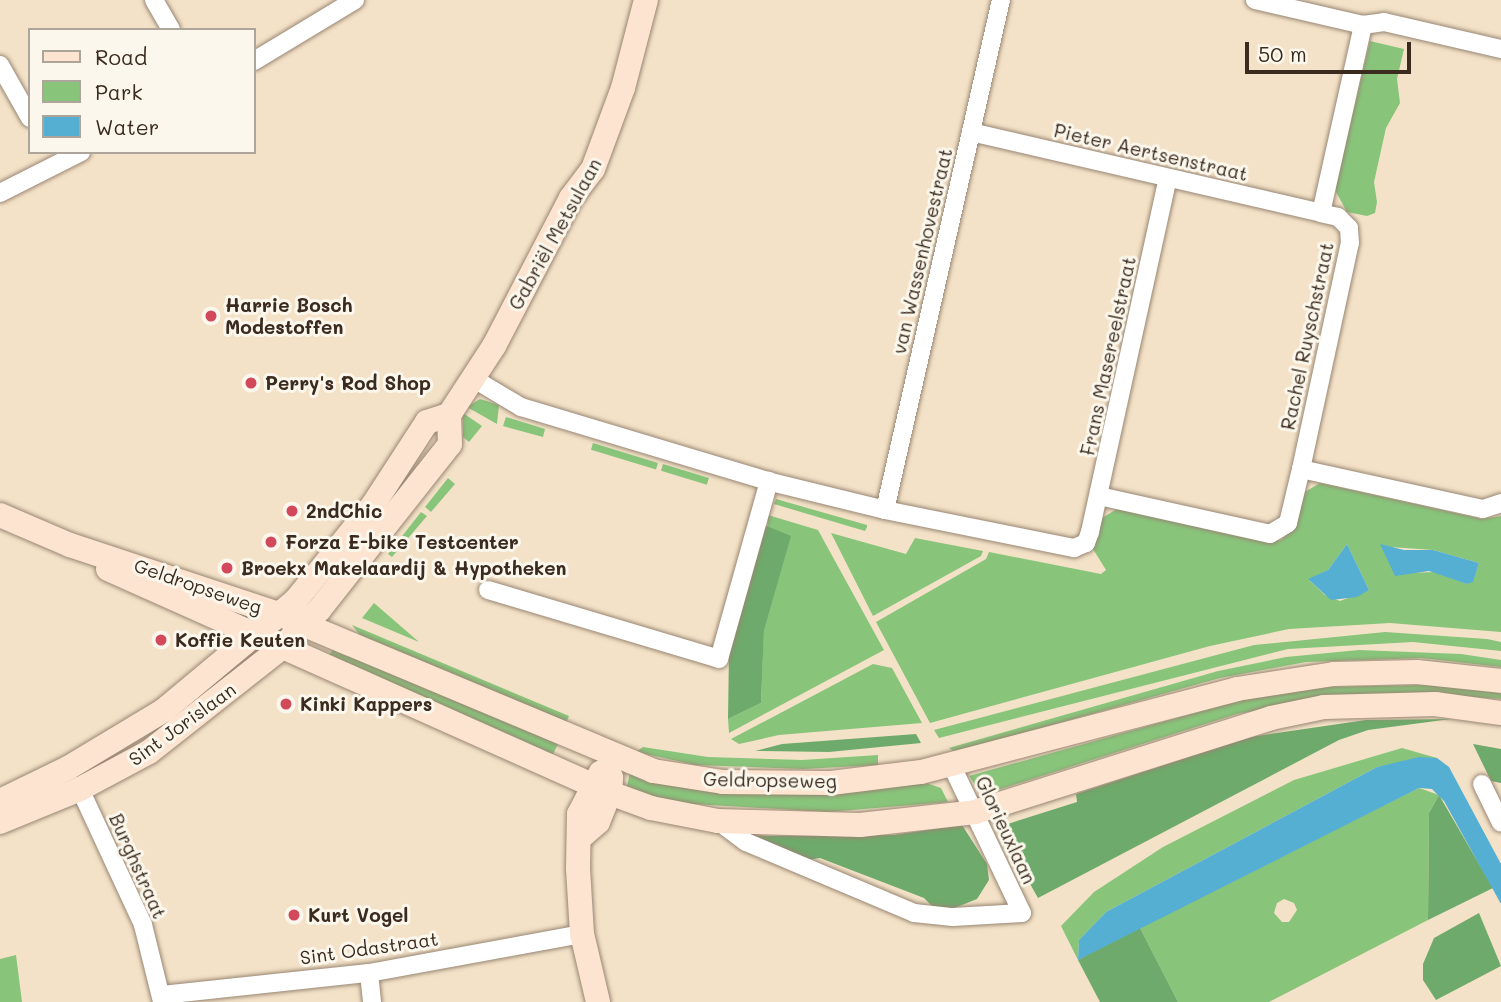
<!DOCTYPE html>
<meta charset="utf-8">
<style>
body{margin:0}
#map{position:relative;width:1501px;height:1002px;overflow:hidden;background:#f4e2c8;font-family:Mali,sans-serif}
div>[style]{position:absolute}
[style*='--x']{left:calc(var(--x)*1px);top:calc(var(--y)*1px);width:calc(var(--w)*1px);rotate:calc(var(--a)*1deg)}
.green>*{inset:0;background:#88c57b;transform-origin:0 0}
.forest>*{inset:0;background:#6eaa6b}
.water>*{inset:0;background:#55afd3}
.roads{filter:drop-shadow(0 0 2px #988673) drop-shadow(0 0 2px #988673)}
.street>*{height:18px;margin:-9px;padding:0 9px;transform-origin:9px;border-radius:9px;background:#fff}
.secondary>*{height:24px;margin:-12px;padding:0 12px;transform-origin:12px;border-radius:12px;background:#fde4d1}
.dots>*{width:19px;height:19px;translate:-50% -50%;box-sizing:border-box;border:4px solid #fbf7ec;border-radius:50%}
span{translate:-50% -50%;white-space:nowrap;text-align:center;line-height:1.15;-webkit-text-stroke:6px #fbf7ec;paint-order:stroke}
.street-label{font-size:19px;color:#3b2a1e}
.poi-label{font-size:19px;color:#3b2a1e;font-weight:700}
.left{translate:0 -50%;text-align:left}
.legend{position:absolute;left:28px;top:28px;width:228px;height:126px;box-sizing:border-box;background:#fbf7ec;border:2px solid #aea59a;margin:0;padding:9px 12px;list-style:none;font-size:21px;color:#3b2a1e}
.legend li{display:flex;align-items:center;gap:14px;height:35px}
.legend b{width:35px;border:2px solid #aea59a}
.scale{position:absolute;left:1245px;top:42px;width:166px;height:32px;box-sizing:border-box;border:4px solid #3b2a1e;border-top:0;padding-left:9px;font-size:21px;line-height:24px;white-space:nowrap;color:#3b2a1e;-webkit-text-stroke:5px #fbf7ec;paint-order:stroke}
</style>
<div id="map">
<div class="green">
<div style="clip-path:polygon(1370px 41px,1404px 49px,1397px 79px,1400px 103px,1386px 128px,1374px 182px,1377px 202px,1375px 213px,1367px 216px,1347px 212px,1335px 190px)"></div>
<div style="clip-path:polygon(480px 399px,499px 405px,497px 424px,467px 407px)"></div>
<div style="clip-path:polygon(463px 413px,482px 426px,469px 442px,463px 437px)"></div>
<div style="clip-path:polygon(506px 417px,545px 429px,543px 437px,503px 426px)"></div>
<div style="left:593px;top:443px;width:68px;height:7px;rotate:17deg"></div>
<div style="left:663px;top:464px;width:48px;height:7px;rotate:17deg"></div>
<div style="clip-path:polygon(448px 478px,455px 484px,431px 512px,425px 507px)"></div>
<div style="clip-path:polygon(evenodd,1320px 483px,1482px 519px,1501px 516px,1501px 632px,1390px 623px,1289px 629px,1210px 646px,930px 723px,876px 622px,986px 559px,989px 552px,1101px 574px,1106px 570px,1093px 549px,1102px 518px,1117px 509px,1265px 542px,1281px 540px,1294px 529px,1305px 492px,1320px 483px,1347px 544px,1369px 590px,1340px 601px,1325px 595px,1309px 580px,1328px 570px,1347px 544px,1320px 483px,1390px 547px,1433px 550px,1479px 563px,1473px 581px,1467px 584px,1435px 572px,1406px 573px,1390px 547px)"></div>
<div style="clip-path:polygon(776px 499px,867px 525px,867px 527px,865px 531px,774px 504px)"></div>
<div style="clip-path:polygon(421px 512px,427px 516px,392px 557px,388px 554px)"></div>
<div style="clip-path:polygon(768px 515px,818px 530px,884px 650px,729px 733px,728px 719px,761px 703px)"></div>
<div style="clip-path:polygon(831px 533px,906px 554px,915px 538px,983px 551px,981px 556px,873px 616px)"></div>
<div style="clip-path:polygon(374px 603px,419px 642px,362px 618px)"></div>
<div style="clip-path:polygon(352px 625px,569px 716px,566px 723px,360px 635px)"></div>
<div style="clip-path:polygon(1385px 632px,1487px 639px,1501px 642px,1501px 651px,1413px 642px,1288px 649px,939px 738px,934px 730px,1254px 645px)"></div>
<div style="clip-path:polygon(333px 650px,559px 742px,551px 758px,325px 660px)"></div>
<div style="clip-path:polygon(1359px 650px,1461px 654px,1501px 660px,1501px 667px,1421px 658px,1306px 662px,1220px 678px,955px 752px,949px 748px,1218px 671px,1286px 657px)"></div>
<div style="clip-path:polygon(873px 664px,892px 668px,922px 723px,779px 735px,739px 744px,731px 739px)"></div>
<div style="clip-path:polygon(1426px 685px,1491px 691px,1501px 693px,1501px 699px,1435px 694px,1294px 703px,1237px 714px,982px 795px,969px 776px,1245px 699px,1321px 687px)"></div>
<div style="clip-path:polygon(643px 747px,708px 757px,802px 760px,878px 755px,878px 765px,803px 769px,696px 765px,636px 752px)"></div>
<div style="clip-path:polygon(1402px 748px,1437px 758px,1377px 767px,1106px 912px,1079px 940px,1078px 960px,1061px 926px,1094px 892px,1163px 847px,1294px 780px)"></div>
<div style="clip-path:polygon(630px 773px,926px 783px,941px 788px,948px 802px,828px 812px,677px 803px,626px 790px)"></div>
<div style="clip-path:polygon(evenodd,1419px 788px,1439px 795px,1429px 813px,1428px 920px,1269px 1002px,1178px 1002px,1139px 926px,1419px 788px,1284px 899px,1294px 903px,1297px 910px,1289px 922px,1282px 922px,1274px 913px,1277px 903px,1284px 899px)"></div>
<div style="clip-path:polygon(16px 955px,22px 1002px,0 1002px,0 959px)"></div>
</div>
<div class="forest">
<div style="clip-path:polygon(764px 525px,791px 536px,764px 630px,761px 703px,728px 719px,729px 650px)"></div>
<div style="clip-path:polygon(1451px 719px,1368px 730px,1339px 740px,1038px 898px,998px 827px,1077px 802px,1076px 794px,1250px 737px,1366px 720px)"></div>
<div style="clip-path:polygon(916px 734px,921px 743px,829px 752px,755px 751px,782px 744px)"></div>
<div style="clip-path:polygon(1473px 744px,1501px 749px,1501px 783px,1491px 781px)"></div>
<div style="clip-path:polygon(1439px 795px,1493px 888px,1428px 920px,1429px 813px)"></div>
<div style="clip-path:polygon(962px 825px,987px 864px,989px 880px,977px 899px,952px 909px,933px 907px,924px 898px,820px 858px,807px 860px,756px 836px,894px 835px)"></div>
<div style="clip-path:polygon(1479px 913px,1501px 966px,1436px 1000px,1423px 980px,1423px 964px,1434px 938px)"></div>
<div style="clip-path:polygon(1139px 926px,1178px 1002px,1100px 1002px,1078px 960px)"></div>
</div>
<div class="water">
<div style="clip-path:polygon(1347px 544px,1369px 590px,1357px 597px,1331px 600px,1308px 579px,1328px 570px)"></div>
<div style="clip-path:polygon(1380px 544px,1404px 550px,1433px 550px,1479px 563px,1473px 582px,1467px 584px,1429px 571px,1395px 576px)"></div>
<div style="clip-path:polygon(1419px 757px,1437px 758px,1449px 767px,1501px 864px,1501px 904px,1444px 801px,1432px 789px,1419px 788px,1078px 960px,1079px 940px,1106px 912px,1377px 767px)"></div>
</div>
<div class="roads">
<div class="street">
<div style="--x:154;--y:0;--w:34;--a:60"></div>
<div style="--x:1255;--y:0;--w:111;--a:13"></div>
<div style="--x:1363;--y:25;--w:21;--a:-8"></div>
<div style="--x:1384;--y:22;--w:120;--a:13"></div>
<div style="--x:254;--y:61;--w:118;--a:-31.1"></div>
<div style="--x:0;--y:65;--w:61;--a:60.5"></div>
<div style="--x:971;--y:132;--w:359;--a:13"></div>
<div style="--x:0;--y:193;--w:91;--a:-26.8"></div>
<div style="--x:474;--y:379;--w:55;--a:30.8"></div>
<div style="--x:521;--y:407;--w:257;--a:16.7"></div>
<div style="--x:767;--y:481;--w:122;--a:13.8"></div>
<div style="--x:885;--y:510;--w:193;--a:11.4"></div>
<div style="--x:1074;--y:548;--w:13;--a:-23"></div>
<div style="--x:1086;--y:543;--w:12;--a:-70"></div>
<div style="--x:1090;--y:532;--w:362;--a:-77.6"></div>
<div style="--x:1301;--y:469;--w:231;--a:-77.8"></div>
<div style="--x:1350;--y:243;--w:15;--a:-94"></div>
<div style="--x:1349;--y:228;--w:16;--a:-135"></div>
<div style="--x:1338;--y:217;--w:17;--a:-167"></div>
<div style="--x:1321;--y:213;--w:193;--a:-77.4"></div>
<div style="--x:1099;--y:496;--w:175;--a:12.5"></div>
<div style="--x:1270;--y:534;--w:21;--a:-31"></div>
<div style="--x:1288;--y:523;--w:56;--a:-76.5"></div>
<div style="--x:1301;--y:469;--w:186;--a:12.4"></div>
<div style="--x:1483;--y:509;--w:19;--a:-18"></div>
<div style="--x:885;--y:510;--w:523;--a:-77.19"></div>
<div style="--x:488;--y:590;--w:241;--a:16.6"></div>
<div style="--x:719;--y:659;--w:185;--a:-74.3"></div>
<div style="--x:1482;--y:784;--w:43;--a:64"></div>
<div style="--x:80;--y:789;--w:150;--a:65.1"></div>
<div style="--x:143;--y:925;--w:79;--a:76.1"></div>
<div style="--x:718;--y:821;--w:35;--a:37"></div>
<div style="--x:746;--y:842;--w:182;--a:22.9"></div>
<div style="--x:914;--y:913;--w:39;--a:6"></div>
<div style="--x:953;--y:917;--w:69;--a:-3.3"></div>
<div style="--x:1022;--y:913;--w:163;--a:-115.5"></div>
<div style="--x:369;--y:973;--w:29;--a:84"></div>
<div style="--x:162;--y:995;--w:208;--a:-6.1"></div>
<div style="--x:369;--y:973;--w:217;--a:-10.4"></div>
</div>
<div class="secondary">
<div style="--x:0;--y:515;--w:76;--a:23.2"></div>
<div style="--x:70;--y:545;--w:217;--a:18.3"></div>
<div style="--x:276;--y:613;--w:409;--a:22.7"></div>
<div style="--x:653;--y:771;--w:71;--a:8.9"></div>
<div style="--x:723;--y:782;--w:108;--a:0.5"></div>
<div style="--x:831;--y:783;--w:91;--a:-7"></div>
<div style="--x:921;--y:772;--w:327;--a:-14.7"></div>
<div style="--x:1237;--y:689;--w:98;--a:-8.8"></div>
<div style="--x:1334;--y:674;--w:83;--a:-1.4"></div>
<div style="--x:1417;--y:672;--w:84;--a:6.1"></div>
<div style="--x:108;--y:569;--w:550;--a:24.05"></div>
<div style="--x:610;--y:793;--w:44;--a:20.1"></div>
<div style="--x:651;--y:808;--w:68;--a:11"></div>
<div style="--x:718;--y:821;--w:142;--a:1.6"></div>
<div style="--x:860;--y:825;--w:116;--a:-6.4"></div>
<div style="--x:975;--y:812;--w:311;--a:-17.6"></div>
<div style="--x:1271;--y:718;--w:54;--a:-11.7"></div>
<div style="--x:1324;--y:707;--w:111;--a:-1.5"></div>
<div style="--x:1435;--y:704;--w:67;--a:7.8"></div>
<div style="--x:0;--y:801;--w:76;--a:-25.9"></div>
<div style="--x:68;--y:768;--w:111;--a:-31"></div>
<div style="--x:163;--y:711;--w:173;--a:-39.8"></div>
<div style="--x:296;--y:600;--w:122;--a:-51"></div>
<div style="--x:373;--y:505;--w:99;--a:-57"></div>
<div style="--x:427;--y:422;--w:23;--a:-18"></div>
<div style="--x:0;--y:822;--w:87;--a:-22.4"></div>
<div style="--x:80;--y:789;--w:78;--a:-28.2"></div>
<div style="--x:149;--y:752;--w:168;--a:-38.2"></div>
<div style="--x:281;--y:648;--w:54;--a:-45"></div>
<div style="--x:319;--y:610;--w:211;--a:-51.7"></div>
<div style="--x:450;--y:444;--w:29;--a:-92"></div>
<div style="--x:449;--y:415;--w:82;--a:-56.9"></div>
<div style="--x:494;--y:346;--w:167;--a:-62.5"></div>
<div style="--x:571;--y:198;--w:36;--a:-53"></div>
<div style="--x:593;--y:169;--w:86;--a:-69.7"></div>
<div style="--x:623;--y:88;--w:91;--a:-75.4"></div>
<div style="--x:582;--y:836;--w:21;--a:-41"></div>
<div style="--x:598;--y:822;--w:31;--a:-68"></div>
<div style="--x:610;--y:793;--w:16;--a:-86"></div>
<div style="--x:598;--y:1002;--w:70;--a:-103.2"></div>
<div style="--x:582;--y:934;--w:65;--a:-93.5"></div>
<div style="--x:578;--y:869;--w:55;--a:-89"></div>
<div style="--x:579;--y:814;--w:47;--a:-62.4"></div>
</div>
</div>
<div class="dots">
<div style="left:211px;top:316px;background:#d1495b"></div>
<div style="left:251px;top:383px;background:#d1495b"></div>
<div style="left:292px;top:511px;background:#d1495b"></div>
<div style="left:271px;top:542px;background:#d1495b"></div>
<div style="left:227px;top:568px;background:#d1495b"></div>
<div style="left:161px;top:640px;background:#d1495b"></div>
<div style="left:286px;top:704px;background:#d1495b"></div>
<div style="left:294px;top:915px;background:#d1495b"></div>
</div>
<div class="street-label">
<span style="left:1151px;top:152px;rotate:13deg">Pieter Aertsenstraat</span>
<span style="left:555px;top:234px;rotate:-61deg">Gabriël Metsulaan</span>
<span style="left:922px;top:251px;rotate:-77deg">van Wassenhovestraat</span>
<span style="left:1307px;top:336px;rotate:-78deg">Rachel Ruyschstraat</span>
<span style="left:1108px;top:356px;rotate:-78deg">Frans Masereelstraat</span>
<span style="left:198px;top:586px;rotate:19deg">Geldropseweg</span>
<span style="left:182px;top:724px;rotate:-36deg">Sint Jorislaan</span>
<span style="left:770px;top:780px;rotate:1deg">Geldropseweg</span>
<span style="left:1006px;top:830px;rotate:65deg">Glorieuxlaan</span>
<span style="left:138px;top:866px;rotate:66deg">Burghstraat</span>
<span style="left:369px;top:948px;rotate:-8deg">Sint Odastraat</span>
</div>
<div class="poi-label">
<span class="left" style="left:225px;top:316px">Harrie Bosch<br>Modestoffen</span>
<span class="left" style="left:265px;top:383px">Perry's Rod Shop</span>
<span class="left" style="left:306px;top:511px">2ndChic</span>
<span class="left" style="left:285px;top:542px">Forza E-bike Testcenter</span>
<span class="left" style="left:241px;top:568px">Broekx Makelaardij &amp; Hypotheken</span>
<span class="left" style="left:175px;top:640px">Koffie Keuten</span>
<span class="left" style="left:300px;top:704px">Kinki Kappers</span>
<span class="left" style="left:308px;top:915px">Kurt Vogel</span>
</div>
<ul class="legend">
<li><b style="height:9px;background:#fde4d1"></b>Road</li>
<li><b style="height:19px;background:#88c57b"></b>Park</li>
<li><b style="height:19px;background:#55afd3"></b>Water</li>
</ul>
<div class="scale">50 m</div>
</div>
